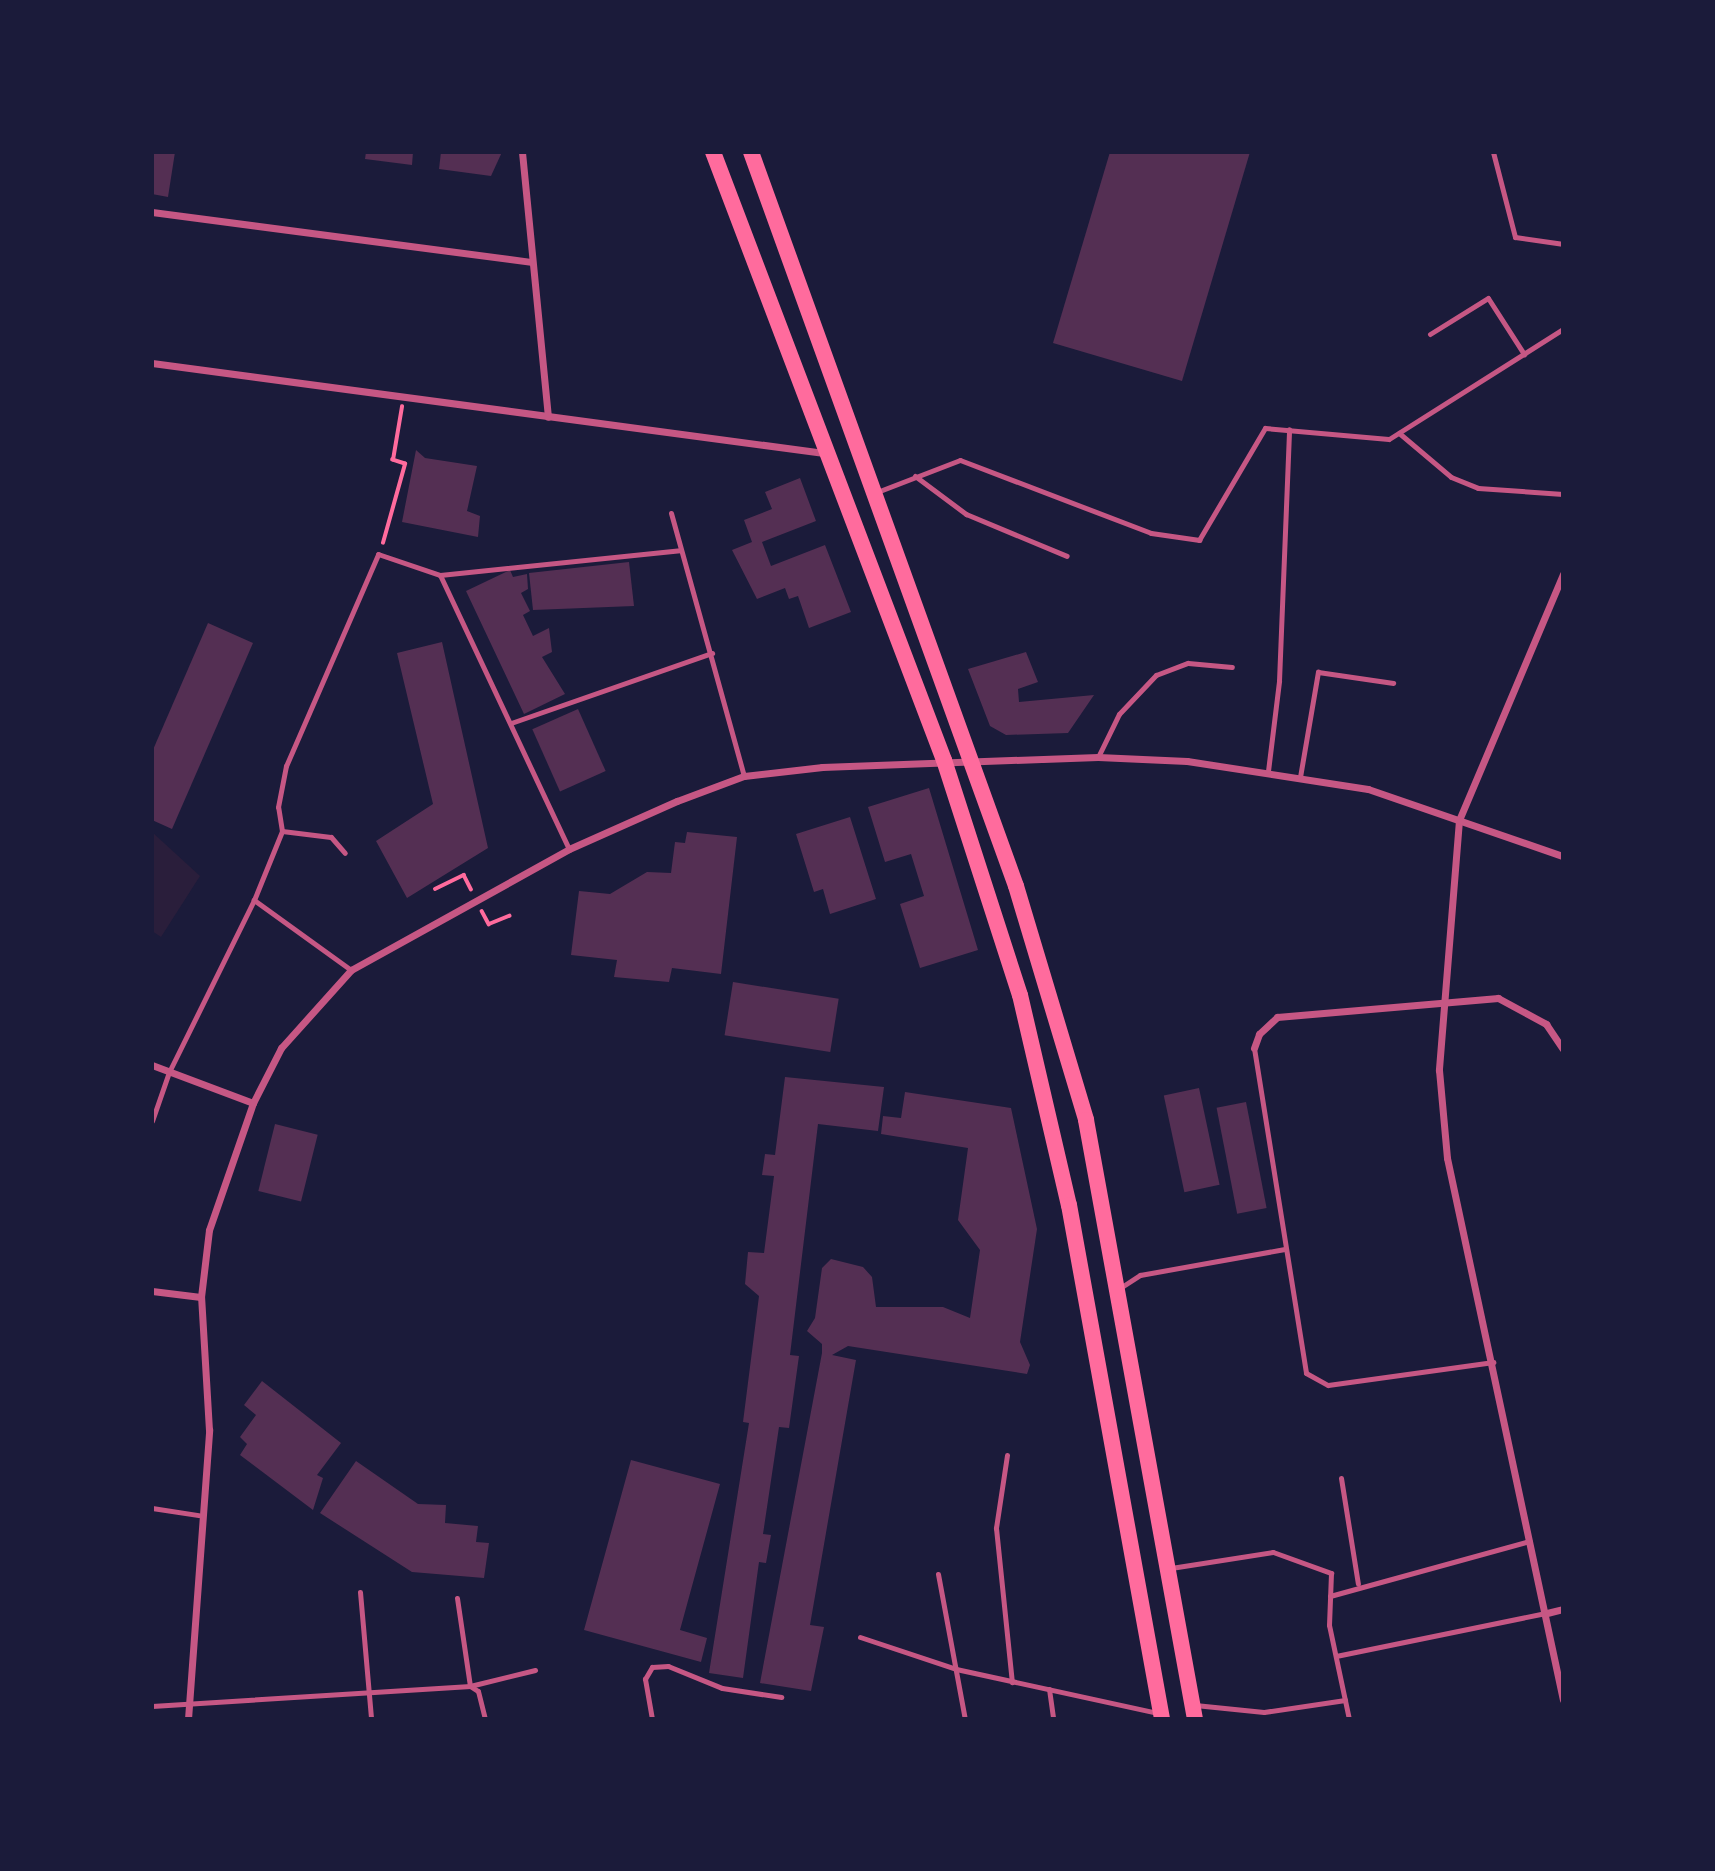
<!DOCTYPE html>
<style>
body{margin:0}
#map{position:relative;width:1715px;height:1871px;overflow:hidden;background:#1b1b3a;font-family:"DejaVu Sans",sans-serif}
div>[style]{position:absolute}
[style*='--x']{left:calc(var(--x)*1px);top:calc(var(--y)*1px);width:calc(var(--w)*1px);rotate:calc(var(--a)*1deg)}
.green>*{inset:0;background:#2a1e3b}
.building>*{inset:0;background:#542f53;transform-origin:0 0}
.path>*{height:3.5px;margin:-1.75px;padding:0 1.75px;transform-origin:1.75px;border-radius:1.75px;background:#ff6b9d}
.service>*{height:5px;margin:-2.5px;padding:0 2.5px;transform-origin:2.5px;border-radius:2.5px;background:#c65784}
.minor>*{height:7px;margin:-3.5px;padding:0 3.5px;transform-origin:3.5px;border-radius:3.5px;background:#c65784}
.primary>*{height:16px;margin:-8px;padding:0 8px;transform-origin:8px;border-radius:8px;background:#ff6b9d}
span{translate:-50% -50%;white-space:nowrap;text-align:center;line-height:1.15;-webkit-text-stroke:6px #1b1b3a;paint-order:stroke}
.frame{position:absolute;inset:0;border:154px solid #1b1b3a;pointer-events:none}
</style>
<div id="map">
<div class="green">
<div style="clip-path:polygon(152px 832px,200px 876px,161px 937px,152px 931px)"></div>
</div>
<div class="building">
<div style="clip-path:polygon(152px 152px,175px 152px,168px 197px,152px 194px)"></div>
<div style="clip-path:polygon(366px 152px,413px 152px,412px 165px,365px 159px)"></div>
<div style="clip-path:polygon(441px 152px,502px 152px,491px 176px,439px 169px)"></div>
<div style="clip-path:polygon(1110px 152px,1250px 152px,1182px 381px,1053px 343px)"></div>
<div style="clip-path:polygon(416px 450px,425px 458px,477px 466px,467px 511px,480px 516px,478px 537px,402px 522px)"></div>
<div style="clip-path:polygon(800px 478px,816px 521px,762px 542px,771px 566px,825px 545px,851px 612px,809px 628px,798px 596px,789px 599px,785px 588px,757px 599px,732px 550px,752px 542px,744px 520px,772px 509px,765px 492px)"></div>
<div style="clip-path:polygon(629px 562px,634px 606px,533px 610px,529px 573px)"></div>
<div style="clip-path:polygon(510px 570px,513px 577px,527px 574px,528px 589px,521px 593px,530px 611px,523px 615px,533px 636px,549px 628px,552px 652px,542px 657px,565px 694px,524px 714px,466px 591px)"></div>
<div style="clip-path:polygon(208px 623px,253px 643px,172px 829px,152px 820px,152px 752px)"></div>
<div style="clip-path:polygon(442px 642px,488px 848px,407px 898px,376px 841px,433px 804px,397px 653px)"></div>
<div style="clip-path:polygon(1026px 652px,1038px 682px,1018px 689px,1019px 702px,1094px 695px,1068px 733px,1006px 735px,990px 726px,968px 669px)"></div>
<div style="left:578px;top:709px;width:68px;height:50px;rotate:66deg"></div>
<div style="clip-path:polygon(929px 788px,978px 950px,920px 968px,900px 904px,924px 896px,911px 854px,885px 862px,868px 807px)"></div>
<div style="clip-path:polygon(850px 817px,876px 899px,830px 914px,823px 889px,814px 892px,796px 834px)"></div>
<div style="clip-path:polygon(687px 832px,737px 837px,721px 974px,672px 968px,669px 982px,614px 977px,617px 960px,571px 955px,579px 891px,610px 894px,647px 872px,671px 873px,675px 842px,685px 843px)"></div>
<div style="left:733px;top:982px;width:107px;height:54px;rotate:9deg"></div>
<div style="clip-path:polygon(785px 1077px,884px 1087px,878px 1131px,818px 1124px,790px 1355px,799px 1356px,789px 1428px,779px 1427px,763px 1534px,771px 1535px,766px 1563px,759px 1562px,743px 1678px,709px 1673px,749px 1423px,743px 1422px,759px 1296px,745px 1284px,748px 1252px,764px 1253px,774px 1176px,762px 1175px,765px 1154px,775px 1155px)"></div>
<div style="left:1199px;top:1088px;width:99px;height:36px;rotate:78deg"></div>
<div style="clip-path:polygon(905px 1092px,1011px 1108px,1037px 1229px,1020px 1342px,1030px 1365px,1027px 1374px,848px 1346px,832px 1355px,856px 1360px,810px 1625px,824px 1627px,811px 1691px,760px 1683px,822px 1353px,822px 1344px,807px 1331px,815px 1318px,822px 1268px,831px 1259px,863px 1267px,872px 1277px,876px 1307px,943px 1307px,970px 1318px,980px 1250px,958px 1220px,968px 1148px,881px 1134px,883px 1116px,901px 1118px)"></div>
<div style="left:1246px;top:1102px;width:108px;height:30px;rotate:79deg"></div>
<div style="left:275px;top:1124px;width:44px;height:69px;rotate:14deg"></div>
<div style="clip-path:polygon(262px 1381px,341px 1443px,317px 1475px,323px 1478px,313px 1510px,240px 1455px,247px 1444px,240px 1437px,256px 1415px,244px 1405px)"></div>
<div style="clip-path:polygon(631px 1460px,720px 1484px,680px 1630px,707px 1638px,701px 1662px,584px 1630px)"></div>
<div style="clip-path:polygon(356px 1461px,418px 1504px,446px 1505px,445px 1523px,478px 1526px,476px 1542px,489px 1543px,484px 1578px,412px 1572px,320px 1513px)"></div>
</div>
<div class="path">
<div style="--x:383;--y:543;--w:82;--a:-74.4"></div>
<div style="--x:405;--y:464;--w:13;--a:-162"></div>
<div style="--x:393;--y:460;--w:54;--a:-80.4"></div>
<div style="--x:435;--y:889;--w:32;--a:-26"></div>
<div style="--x:464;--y:875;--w:16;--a:63"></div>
<div style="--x:482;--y:911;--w:15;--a:62"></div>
<div style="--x:489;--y:924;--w:22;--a:-22"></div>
</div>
<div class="service">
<div style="--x:1493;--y:152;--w:88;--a:75.5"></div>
<div style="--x:1515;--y:237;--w:49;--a:8.3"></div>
<div style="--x:1430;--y:334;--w:68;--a:-31.8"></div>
<div style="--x:1488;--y:298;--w:67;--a:57.3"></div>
<div style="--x:1399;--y:433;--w:68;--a:40.2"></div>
<div style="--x:1451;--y:477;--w:29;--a:22"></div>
<div style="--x:1478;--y:488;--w:85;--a:4"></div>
<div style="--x:915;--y:476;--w:64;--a:36.7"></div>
<div style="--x:966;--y:514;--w:109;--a:22.6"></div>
<div style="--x:877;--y:492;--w:89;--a:-21.1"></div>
<div style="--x:960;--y:460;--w:204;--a:20.9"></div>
<div style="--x:1151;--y:533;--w:49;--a:8.3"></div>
<div style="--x:1199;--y:540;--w:130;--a:-59.5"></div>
<div style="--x:1265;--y:428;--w:124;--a:5.1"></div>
<div style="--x:1389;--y:439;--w:206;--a:-32.3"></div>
<div style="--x:671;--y:513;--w:273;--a:74.5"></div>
<div style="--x:440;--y:575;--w:303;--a:64.8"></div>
<div style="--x:511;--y:723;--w:213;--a:-19.2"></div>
<div style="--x:1098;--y:757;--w:48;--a:-64"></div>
<div style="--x:1119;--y:714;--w:54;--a:-46.5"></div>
<div style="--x:1156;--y:675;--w:34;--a:-21"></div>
<div style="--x:1188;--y:663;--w:44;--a:5.2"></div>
<div style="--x:1268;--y:771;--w:91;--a:-83"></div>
<div style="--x:1279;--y:681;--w:252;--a:-87.7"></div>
<div style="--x:1300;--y:777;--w:107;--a:-80.3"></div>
<div style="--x:1318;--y:672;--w:76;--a:8.3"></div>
<div style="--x:282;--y:831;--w:49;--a:7"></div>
<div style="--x:331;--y:837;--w:21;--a:49"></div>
<div style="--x:351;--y:970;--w:120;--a:-144.2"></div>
<div style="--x:254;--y:900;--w:74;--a:-67.9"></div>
<div style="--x:282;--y:831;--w:24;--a:-99"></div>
<div style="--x:278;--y:807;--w:42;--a:-79"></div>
<div style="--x:286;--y:766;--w:231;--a:-66.5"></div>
<div style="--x:378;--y:554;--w:65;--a:18.7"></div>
<div style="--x:440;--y:575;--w:241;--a:-5.9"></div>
<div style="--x:1254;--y:1048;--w:329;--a:80.9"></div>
<div style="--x:1306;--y:1373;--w:25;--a:29"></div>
<div style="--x:1328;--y:1385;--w:167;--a:-7.9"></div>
<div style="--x:152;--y:1121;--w:52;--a:-70.9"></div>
<div style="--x:169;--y:1072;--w:192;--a:-63.7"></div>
<div style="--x:1120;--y:1288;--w:24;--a:-33"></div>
<div style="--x:1140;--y:1275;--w:147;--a:-10.2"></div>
<div style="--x:1007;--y:1455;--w:74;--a:98.6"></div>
<div style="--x:996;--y:1528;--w:155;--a:84.1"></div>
<div style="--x:1341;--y:1478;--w:107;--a:80.9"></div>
<div style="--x:152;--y:1508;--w:47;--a:8.7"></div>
<div style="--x:1171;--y:1568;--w:103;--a:-8.9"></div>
<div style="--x:1273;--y:1552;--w:62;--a:19.9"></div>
<div style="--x:1331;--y:1573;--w:52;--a:92.2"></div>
<div style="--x:1329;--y:1625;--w:96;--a:78"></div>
<div style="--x:938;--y:1574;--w:147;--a:79.5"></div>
<div style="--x:360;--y:1592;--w:127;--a:85"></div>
<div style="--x:1330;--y:1596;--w:207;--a:-15.4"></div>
<div style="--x:457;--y:1598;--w:89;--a:81.6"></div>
<div style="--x:470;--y:1686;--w:67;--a:-13.8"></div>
<div style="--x:860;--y:1637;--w:101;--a:18.4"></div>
<div style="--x:956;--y:1669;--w:207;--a:12.3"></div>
<div style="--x:1336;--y:1656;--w:214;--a:-11.6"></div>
<div style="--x:1049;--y:1689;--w:30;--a:82"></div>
<div style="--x:1195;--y:1705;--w:69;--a:5.8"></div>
<div style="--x:1264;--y:1712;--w:82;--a:-8.4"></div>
<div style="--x:152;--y:1706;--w:319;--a:-3.6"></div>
<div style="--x:470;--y:1686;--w:9;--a:32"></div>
<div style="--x:478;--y:1691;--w:29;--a:76"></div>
<div style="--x:652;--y:1719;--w:41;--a:-99.9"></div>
<div style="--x:645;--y:1679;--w:14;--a:-60"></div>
<div style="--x:652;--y:1667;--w:16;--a:-4"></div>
<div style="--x:668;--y:1666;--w:58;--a:22.2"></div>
<div style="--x:722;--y:1688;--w:60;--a:8.7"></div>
</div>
<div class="minor">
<div style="--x:522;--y:152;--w:266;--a:84.4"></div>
<div style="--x:152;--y:212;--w:382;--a:7.5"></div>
<div style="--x:152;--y:363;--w:678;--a:7.63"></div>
<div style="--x:1563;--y:574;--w:267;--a:112.9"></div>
<div style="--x:1459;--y:820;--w:251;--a:94.6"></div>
<div style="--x:1439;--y:1070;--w:88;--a:84.8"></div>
<div style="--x:1447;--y:1158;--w:554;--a:77.92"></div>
<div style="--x:1254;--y:1048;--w:15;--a:-70"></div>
<div style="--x:1259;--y:1034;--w:25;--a:-43"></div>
<div style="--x:1277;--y:1017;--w:222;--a:-4.9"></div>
<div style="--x:1498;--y:998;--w:55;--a:28.4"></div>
<div style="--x:1546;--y:1024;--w:30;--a:56"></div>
<div style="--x:152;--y:1065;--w:108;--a:20.6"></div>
<div style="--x:152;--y:1291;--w:49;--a:7"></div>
<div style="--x:1547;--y:1613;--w:16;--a:-14"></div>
<div style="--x:188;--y:1719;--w:290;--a:-85.8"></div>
<div style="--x:209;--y:1430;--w:133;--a:-93.4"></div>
<div style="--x:201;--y:1297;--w:67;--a:-83.2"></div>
<div style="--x:209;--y:1230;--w:134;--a:-70.9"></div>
<div style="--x:253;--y:1103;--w:62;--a:-63"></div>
<div style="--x:281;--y:1048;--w:105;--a:-48.1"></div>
<div style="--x:351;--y:970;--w:249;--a:-29"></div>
<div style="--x:569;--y:849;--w:118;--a:-24"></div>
<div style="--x:677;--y:801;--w:72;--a:-20.5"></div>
<div style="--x:744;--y:776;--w:79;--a:-6.6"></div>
<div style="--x:822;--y:767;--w:276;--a:-2.1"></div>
<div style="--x:1098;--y:757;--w:89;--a:2.6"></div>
<div style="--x:1187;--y:761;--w:183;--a:8.8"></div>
<div style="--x:1368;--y:789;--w:206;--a:19"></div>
</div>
<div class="primary">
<div style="--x:713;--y:152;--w:650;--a:69.2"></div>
<div style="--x:944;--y:760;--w:247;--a:72.1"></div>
<div style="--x:1020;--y:995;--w:216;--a:76.9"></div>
<div style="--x:1069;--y:1205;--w:522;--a:79.74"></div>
<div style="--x:751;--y:152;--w:780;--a:70.15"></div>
<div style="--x:1016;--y:886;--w:244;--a:73.3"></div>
<div style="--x:1086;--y:1120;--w:609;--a:79.69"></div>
</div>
<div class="frame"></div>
</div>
